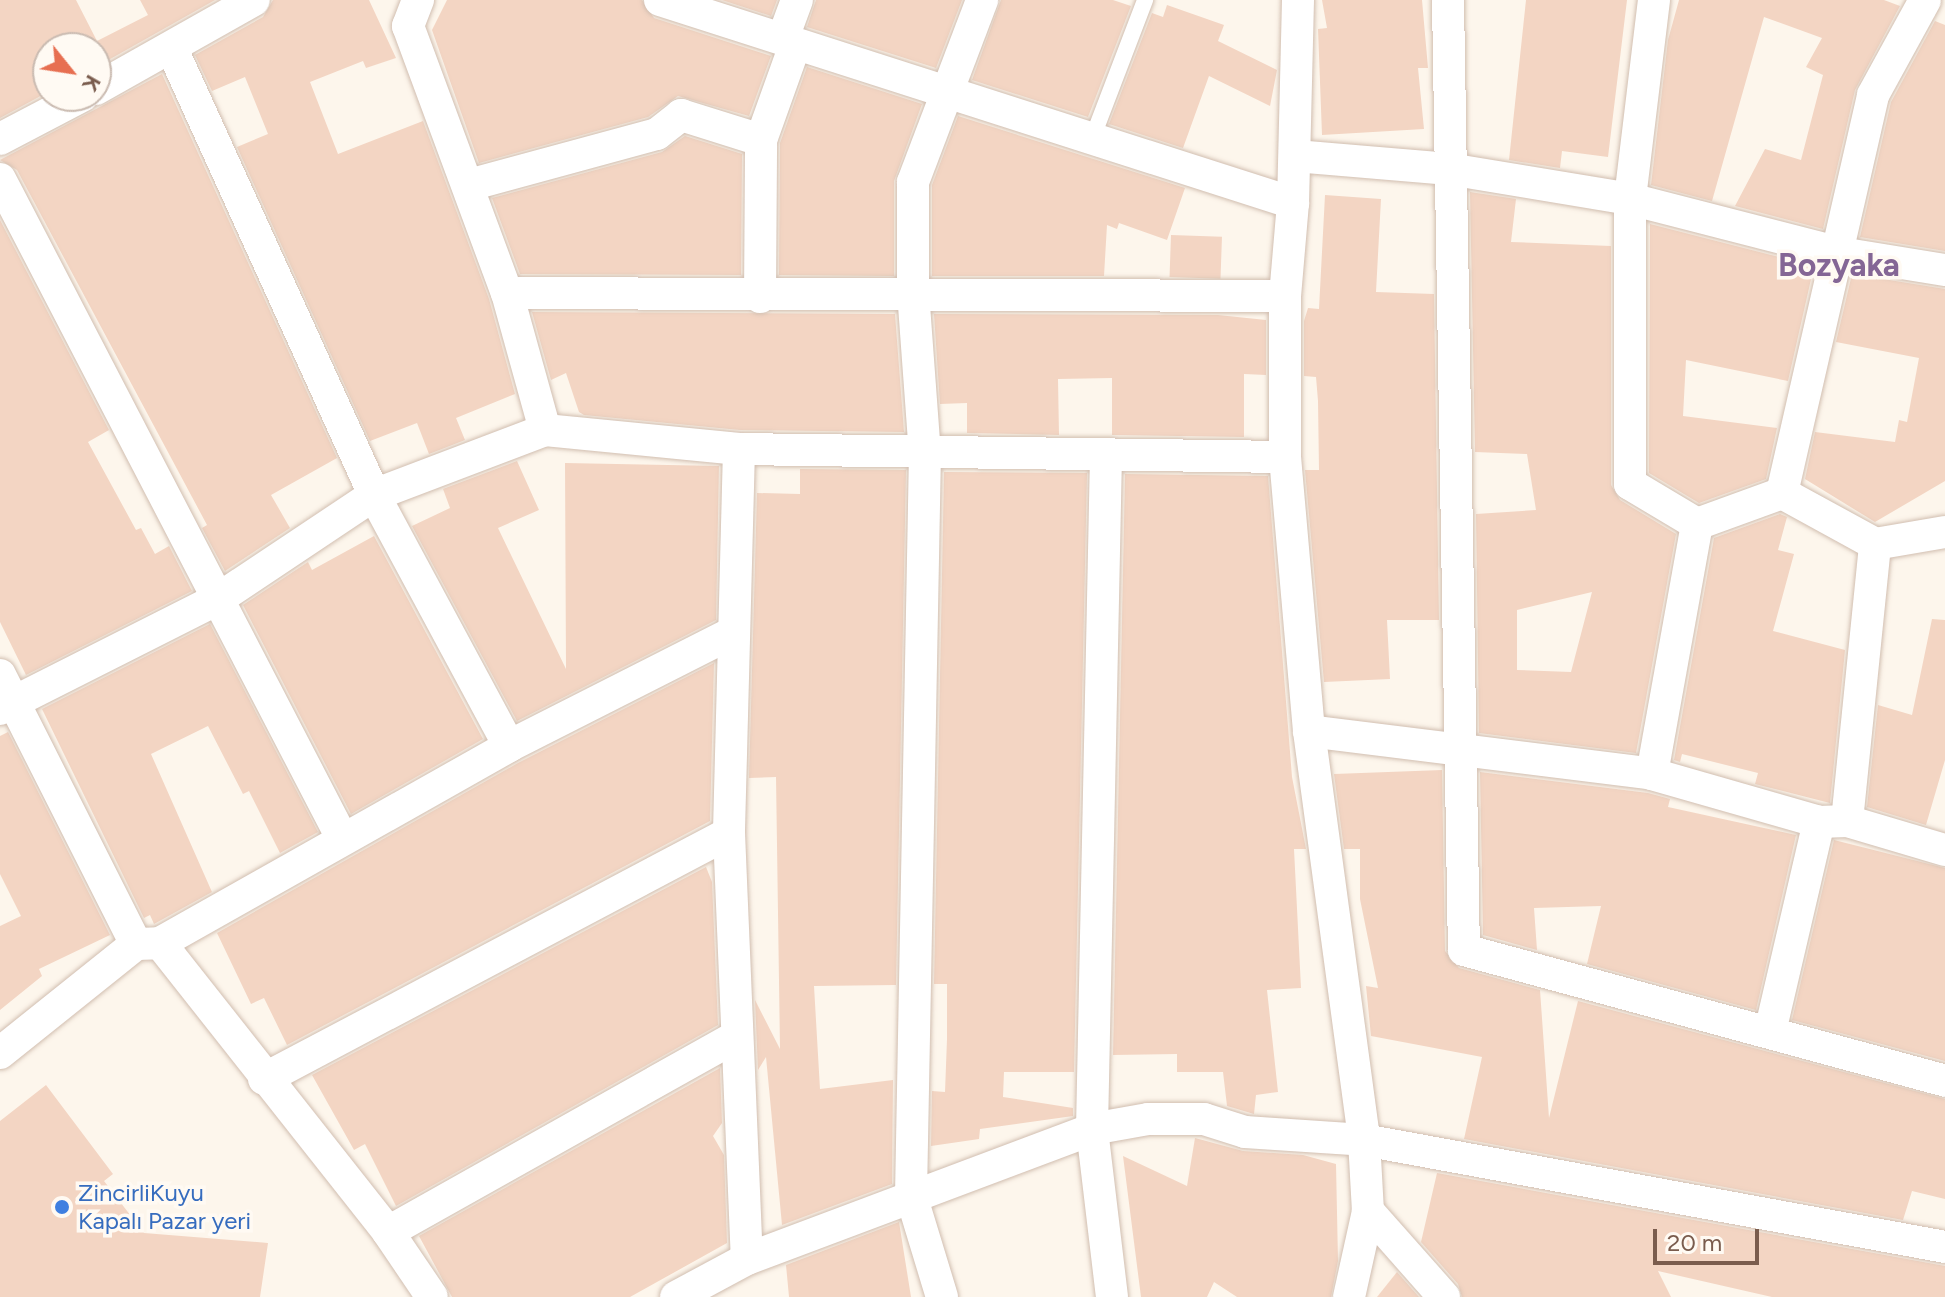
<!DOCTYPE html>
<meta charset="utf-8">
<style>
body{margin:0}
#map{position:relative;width:1945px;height:1297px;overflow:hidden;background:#fdf6ec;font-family:Figtree,sans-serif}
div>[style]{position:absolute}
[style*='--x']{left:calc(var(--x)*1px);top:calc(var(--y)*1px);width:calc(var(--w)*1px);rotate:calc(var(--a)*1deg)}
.building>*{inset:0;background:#f3d5c3;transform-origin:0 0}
.roads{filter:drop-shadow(0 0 2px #d1beb0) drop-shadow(0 0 2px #d1beb0)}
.service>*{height:16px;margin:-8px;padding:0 8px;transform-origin:8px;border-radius:8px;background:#fff}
.minor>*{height:32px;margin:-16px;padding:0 16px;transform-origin:16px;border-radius:16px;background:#fff}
.dots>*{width:22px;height:22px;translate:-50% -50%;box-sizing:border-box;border:4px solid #fffaf3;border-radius:50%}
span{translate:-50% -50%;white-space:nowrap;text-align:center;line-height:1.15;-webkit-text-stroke:7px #fffaf3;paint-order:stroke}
.shop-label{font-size:24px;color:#366cbe}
.left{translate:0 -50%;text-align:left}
.district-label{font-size:32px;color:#846695;font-weight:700}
.north{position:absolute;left:32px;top:32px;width:80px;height:80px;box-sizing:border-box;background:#fffaf3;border:2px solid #cabbb1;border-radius:50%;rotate:120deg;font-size:22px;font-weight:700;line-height:32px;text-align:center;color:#7a5c4d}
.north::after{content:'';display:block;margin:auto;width:28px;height:36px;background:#e76f51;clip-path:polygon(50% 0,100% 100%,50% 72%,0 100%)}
.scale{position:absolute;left:1653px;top:1229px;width:106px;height:36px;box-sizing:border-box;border:4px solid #7a5c4d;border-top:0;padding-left:10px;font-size:24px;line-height:28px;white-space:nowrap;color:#7a5c4d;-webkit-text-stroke:6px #fffaf3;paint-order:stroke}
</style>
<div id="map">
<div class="building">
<div style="clip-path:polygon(0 0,76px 0,97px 41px,148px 15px,140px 0,215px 0,96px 67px,96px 48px,48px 48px,48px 92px,0 118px)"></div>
<div style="clip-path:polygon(273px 0,369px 0,396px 58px,366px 68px,363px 61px,310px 82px,338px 154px,423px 121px,489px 299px,515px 394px,456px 418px,465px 440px,429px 454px,417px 423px,370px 441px,237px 147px,268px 134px,245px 77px,212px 91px,195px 55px,263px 17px)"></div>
<div style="clip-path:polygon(447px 0,642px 0,654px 18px,771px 56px,749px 116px,678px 96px,648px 117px,479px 163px,432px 30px)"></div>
<div style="clip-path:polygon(722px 0,777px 0,771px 16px)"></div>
<div style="clip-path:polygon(816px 0,962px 0,936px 68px,807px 27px)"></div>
<div style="clip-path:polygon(1001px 0,1113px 0,1131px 6px,1088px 117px,972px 80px)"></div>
<div style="clip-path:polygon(1322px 0,1422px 0,1428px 68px,1418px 68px,1424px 129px,1322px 135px,1318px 29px,1327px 28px)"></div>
<div style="clip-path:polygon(1526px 0,1627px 0,1608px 157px,1562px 151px,1560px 168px,1509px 160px)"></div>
<div style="clip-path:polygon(1679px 0,1884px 0,1900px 6px,1855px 90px,1823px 229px,1735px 206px,1765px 149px,1801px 160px,1823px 75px,1806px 67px,1822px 38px,1764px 17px,1712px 201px,1651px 185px,1668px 40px)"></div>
<div style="clip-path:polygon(1167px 5px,1224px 25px,1218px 41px,1277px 70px,1270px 106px,1209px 76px,1183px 148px,1109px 124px,1152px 13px,1163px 17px)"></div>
<div style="clip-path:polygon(1935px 21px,1945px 25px,1945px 251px,1860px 237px,1891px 102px)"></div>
<div style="clip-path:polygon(807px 67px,922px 104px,894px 181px,894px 276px,779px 275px,780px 143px)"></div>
<div style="clip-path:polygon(162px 74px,337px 458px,271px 495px,290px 528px,225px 571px,202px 528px,207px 525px,17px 170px,0 160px)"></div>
<div style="clip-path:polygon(958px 116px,1185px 188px,1167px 240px,1119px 223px,1117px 229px,1107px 225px,1104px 276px,932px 276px,932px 185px)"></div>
<div style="clip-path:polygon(685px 136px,742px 154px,741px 275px,520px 274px,492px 198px,662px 152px)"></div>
<div style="clip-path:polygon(evenodd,1470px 192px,1516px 199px,1511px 242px,1611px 246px,1611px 485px,1620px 500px,1676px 534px,1636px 753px,1479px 733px,1476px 514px,1536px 510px,1527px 454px,1475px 452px,1470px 192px,1592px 592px,1571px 672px,1517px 670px,1517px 610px,1592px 592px)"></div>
<div style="clip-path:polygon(1325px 195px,1381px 199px,1376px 292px,1434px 294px,1439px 620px,1387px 620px,1390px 679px,1324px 682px,1305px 470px,1319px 470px,1318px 401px,1316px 377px,1304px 376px,1304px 321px,1308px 308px,1319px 309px)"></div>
<div style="clip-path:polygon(0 220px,109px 430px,88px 442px,136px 530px,141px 528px,155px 554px,169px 546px,192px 591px,26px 675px,0 622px)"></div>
<div style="clip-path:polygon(1650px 224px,1814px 266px,1788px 381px,1686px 360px,1683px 416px,1777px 428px,1766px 479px,1699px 503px,1649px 473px)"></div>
<div style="left:1171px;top:235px;width:51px;height:42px;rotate:2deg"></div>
<div style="clip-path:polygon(1852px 274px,1945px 289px,1945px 481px,1875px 522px,1805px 479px,1815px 432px,1895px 442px,1899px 420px,1907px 422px,1919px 358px,1836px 342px)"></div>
<div style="clip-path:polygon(532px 312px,895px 314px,904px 432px,740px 430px,584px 415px,579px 412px,566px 373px,551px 380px)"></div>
<div style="clip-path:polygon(934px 314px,1218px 315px,1266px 320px,1266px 375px,1244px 374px,1244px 437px,1112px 435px,1112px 378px,1058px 379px,1059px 435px,967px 433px,967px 403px,940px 404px)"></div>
<div style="clip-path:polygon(517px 461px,539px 510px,498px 528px,566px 669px,565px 463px,719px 466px,716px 620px,517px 721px,412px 526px,450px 508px,443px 489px)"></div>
<div style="clip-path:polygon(800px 469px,906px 470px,896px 985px,814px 986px,820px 1089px,893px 1080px,892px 1184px,782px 1225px,766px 1057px,758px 1070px,755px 1000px,780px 1049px,776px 777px,749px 778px,757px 493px,800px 494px)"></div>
<div style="clip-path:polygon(944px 472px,1087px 473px,1074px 1072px,1004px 1072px,1003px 1097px,1073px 1108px,1073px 1116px,980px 1129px,979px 1139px,931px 1146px,932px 1091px,945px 1092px,947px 1039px,947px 984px,934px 984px)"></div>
<div style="clip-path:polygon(1125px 474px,1268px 476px,1292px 777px,1306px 849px,1294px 849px,1301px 988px,1267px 990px,1278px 1092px,1256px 1095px,1254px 1114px,1227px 1106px,1223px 1072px,1177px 1072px,1177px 1054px,1113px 1055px)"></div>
<div style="clip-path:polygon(1780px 514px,1787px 517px,1778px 550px,1794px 554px,1773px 631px,1845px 650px,1830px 803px,1755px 784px,1758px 773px,1682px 754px,1680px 762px,1674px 760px,1714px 538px)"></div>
<div style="clip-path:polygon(374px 536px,483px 739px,351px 814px,243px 605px,308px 562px,312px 570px)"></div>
<div style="clip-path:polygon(1932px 619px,1945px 620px,1945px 760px,1926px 825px,1867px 807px,1878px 705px,1912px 715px)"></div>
<div style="clip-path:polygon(210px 624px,318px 832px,280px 853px,249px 791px,243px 794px,208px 726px,151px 754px,212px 892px,154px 924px,150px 915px,144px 918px,42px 709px)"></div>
<div style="clip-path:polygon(714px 663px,710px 821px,287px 1045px,264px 998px,251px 1004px,217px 933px,518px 763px)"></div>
<div style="clip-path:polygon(8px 732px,110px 935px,39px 969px,42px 976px,0 1010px,0 926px,21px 916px,0 874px,0 736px)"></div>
<div style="clip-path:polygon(1442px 770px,1445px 951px,1459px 968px,1540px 990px,1549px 1118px,1578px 1001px,1945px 1099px,1945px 1199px,1912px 1191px,1903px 1220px,1464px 1139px,1482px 1057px,1371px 1036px,1366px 986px,1378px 988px,1360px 899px,1360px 849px,1344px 849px,1334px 774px)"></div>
<div style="clip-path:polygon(1480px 772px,1648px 793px,1670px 799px,1668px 807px,1796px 835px,1756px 1010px,1587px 964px,1601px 906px,1534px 908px,1537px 950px,1483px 935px)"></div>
<div style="clip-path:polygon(1834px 840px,1945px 868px,1945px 1061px,1792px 1020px)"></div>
<div style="clip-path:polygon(706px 867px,712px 882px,718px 1025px,396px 1206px,365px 1144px,354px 1150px,312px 1075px)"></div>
<div style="clip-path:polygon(720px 1068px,722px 1123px,713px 1136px,724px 1155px,727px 1243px,630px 1297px,452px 1297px,419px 1236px)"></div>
<div style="clip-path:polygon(46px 1085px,113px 1174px,104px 1181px,144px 1233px,268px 1243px,260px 1297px,0 1297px,0 1121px)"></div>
<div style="clip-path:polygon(1195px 1138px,1243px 1151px,1303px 1155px,1336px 1164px,1338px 1261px,1331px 1297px,1237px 1297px,1214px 1282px,1207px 1297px,1141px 1297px,1123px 1156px,1187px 1186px)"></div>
<div style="clip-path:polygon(1437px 1173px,1945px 1266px,1945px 1297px,1772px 1297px,1658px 1271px,1671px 1297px,1462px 1297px,1458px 1284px,1421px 1242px)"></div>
<div style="clip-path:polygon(899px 1222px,911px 1297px,789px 1297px,786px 1265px)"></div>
<div style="clip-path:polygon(1397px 1272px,1419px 1297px,1377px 1297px)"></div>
</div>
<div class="roads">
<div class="service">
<div style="--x:1092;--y:139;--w:149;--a:-69.1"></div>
</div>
<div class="minor">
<div style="--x:418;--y:0;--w:28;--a:111"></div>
<div style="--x:408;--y:26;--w:285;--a:69.7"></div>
<div style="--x:507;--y:293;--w:142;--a:74.5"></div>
<div style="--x:660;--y:0;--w:665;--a:17.78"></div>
<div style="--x:1298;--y:0;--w:203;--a:91.4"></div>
<div style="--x:1293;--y:203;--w:93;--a:94.9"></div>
<div style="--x:1285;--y:296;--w:161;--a:90"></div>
<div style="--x:1285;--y:457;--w:275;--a:85"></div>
<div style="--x:1309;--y:731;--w:413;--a:82.3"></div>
<div style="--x:1364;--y:1140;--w:71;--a:86.8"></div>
<div style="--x:1368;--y:1211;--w:115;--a:48.5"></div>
<div style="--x:1448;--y:0;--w:950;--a:89.04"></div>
<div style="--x:1464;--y:950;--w:499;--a:15.2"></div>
<div style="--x:1654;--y:0;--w:200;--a:96.9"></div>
<div style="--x:1630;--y:199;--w:285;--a:90"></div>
<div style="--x:1630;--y:484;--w:78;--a:30.8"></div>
<div style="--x:1697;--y:524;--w:90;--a:-20"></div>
<div style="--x:1782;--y:493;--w:106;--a:28.7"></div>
<div style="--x:1875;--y:544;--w:71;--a:-9.7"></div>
<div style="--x:783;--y:38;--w:40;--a:-69.8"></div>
<div style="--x:172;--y:49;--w:490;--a:65.6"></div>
<div style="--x:374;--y:495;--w:285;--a:61.7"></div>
<div style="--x:96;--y:89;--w:181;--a:-29.4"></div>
<div style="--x:0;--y:139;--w:93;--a:-27.7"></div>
<div style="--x:1295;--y:156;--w:155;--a:4.8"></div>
<div style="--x:1449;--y:169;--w:183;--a:9.4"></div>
<div style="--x:1630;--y:199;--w:217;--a:14.4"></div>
<div style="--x:1840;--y:253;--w:106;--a:9.2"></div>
<div style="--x:0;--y:179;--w:742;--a:62.57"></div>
<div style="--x:469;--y:185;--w:195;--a:-15.2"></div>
<div style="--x:657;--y:134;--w:31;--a:-38"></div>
<div style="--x:681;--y:115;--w:84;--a:17.4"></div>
<div style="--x:507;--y:293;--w:778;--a:0.22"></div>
<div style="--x:760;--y:297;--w:157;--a:-89.6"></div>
<div style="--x:761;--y:140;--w:101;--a:-70.3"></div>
<div style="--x:739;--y:449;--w:384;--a:91.5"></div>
<div style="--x:729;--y:833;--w:426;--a:87.6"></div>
<div style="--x:1782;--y:493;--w:408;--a:-77.1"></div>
<div style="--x:1873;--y:95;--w:108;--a:-61.3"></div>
<div style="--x:0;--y:675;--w:301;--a:63.2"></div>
<div style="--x:0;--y:709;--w:244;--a:-26.8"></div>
<div style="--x:218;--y:599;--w:187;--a:-33.7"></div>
<div style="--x:374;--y:495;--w:183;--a:-20.8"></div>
<div style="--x:545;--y:430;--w:195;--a:5.6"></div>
<div style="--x:739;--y:449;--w:546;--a:0.84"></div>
<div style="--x:1309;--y:731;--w:346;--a:7.1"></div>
<div style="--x:1652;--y:774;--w:174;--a:16"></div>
<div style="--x:1819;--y:822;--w:28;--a:-2"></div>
<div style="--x:1847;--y:821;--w:102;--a:16.5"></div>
<div style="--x:1652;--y:774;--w:254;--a:-79.8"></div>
<div style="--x:1847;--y:821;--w:278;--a:-84.2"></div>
<div style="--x:160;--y:943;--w:368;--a:51.7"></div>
<div style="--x:388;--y:1232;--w:78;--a:55.9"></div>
<div style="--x:1770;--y:1032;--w:216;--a:-76.9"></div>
<div style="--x:0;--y:1053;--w:174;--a:-38.7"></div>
<div style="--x:136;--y:944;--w:24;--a:-2"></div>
<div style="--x:160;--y:943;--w:401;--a:-29.4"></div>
<div style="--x:509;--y:746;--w:250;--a:-26.9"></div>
<div style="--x:264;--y:1079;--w:526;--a:-27.88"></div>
<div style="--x:388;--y:1232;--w:397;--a:-29.3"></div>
<div style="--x:676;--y:1297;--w:81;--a:-28.2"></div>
<div style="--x:747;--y:1259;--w:369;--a:-20.6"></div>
<div style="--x:1092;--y:1129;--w:674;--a:-88.81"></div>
<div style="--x:942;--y:1297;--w:107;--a:-106.9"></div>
<div style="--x:911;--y:1195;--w:740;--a:-88.92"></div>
<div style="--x:925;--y:455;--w:162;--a:-94.2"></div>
<div style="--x:913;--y:293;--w:111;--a:-90"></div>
<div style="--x:913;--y:182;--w:195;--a:-69.2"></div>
<div style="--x:1112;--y:1297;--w:169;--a:-96.8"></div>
<div style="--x:1092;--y:1129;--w:57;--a:-10.1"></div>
<div style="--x:1148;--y:1119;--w:56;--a:0"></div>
<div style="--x:1204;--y:1119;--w:43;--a:17.6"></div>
<div style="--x:1245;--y:1132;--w:119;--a:3.8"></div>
<div style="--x:1364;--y:1140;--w:591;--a:10.43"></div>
<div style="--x:1349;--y:1297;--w:88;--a:-77.5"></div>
</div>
</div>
<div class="dots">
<div style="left:62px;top:1207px;background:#3f7fe0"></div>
</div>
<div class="shop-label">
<span class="left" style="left:78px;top:1207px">ZincirliKuyu<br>Kapalı Pazar yeri</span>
</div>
<div class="district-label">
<span style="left:1839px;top:265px">Bozyaka</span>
</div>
<div class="north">K</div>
<div class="scale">20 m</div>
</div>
